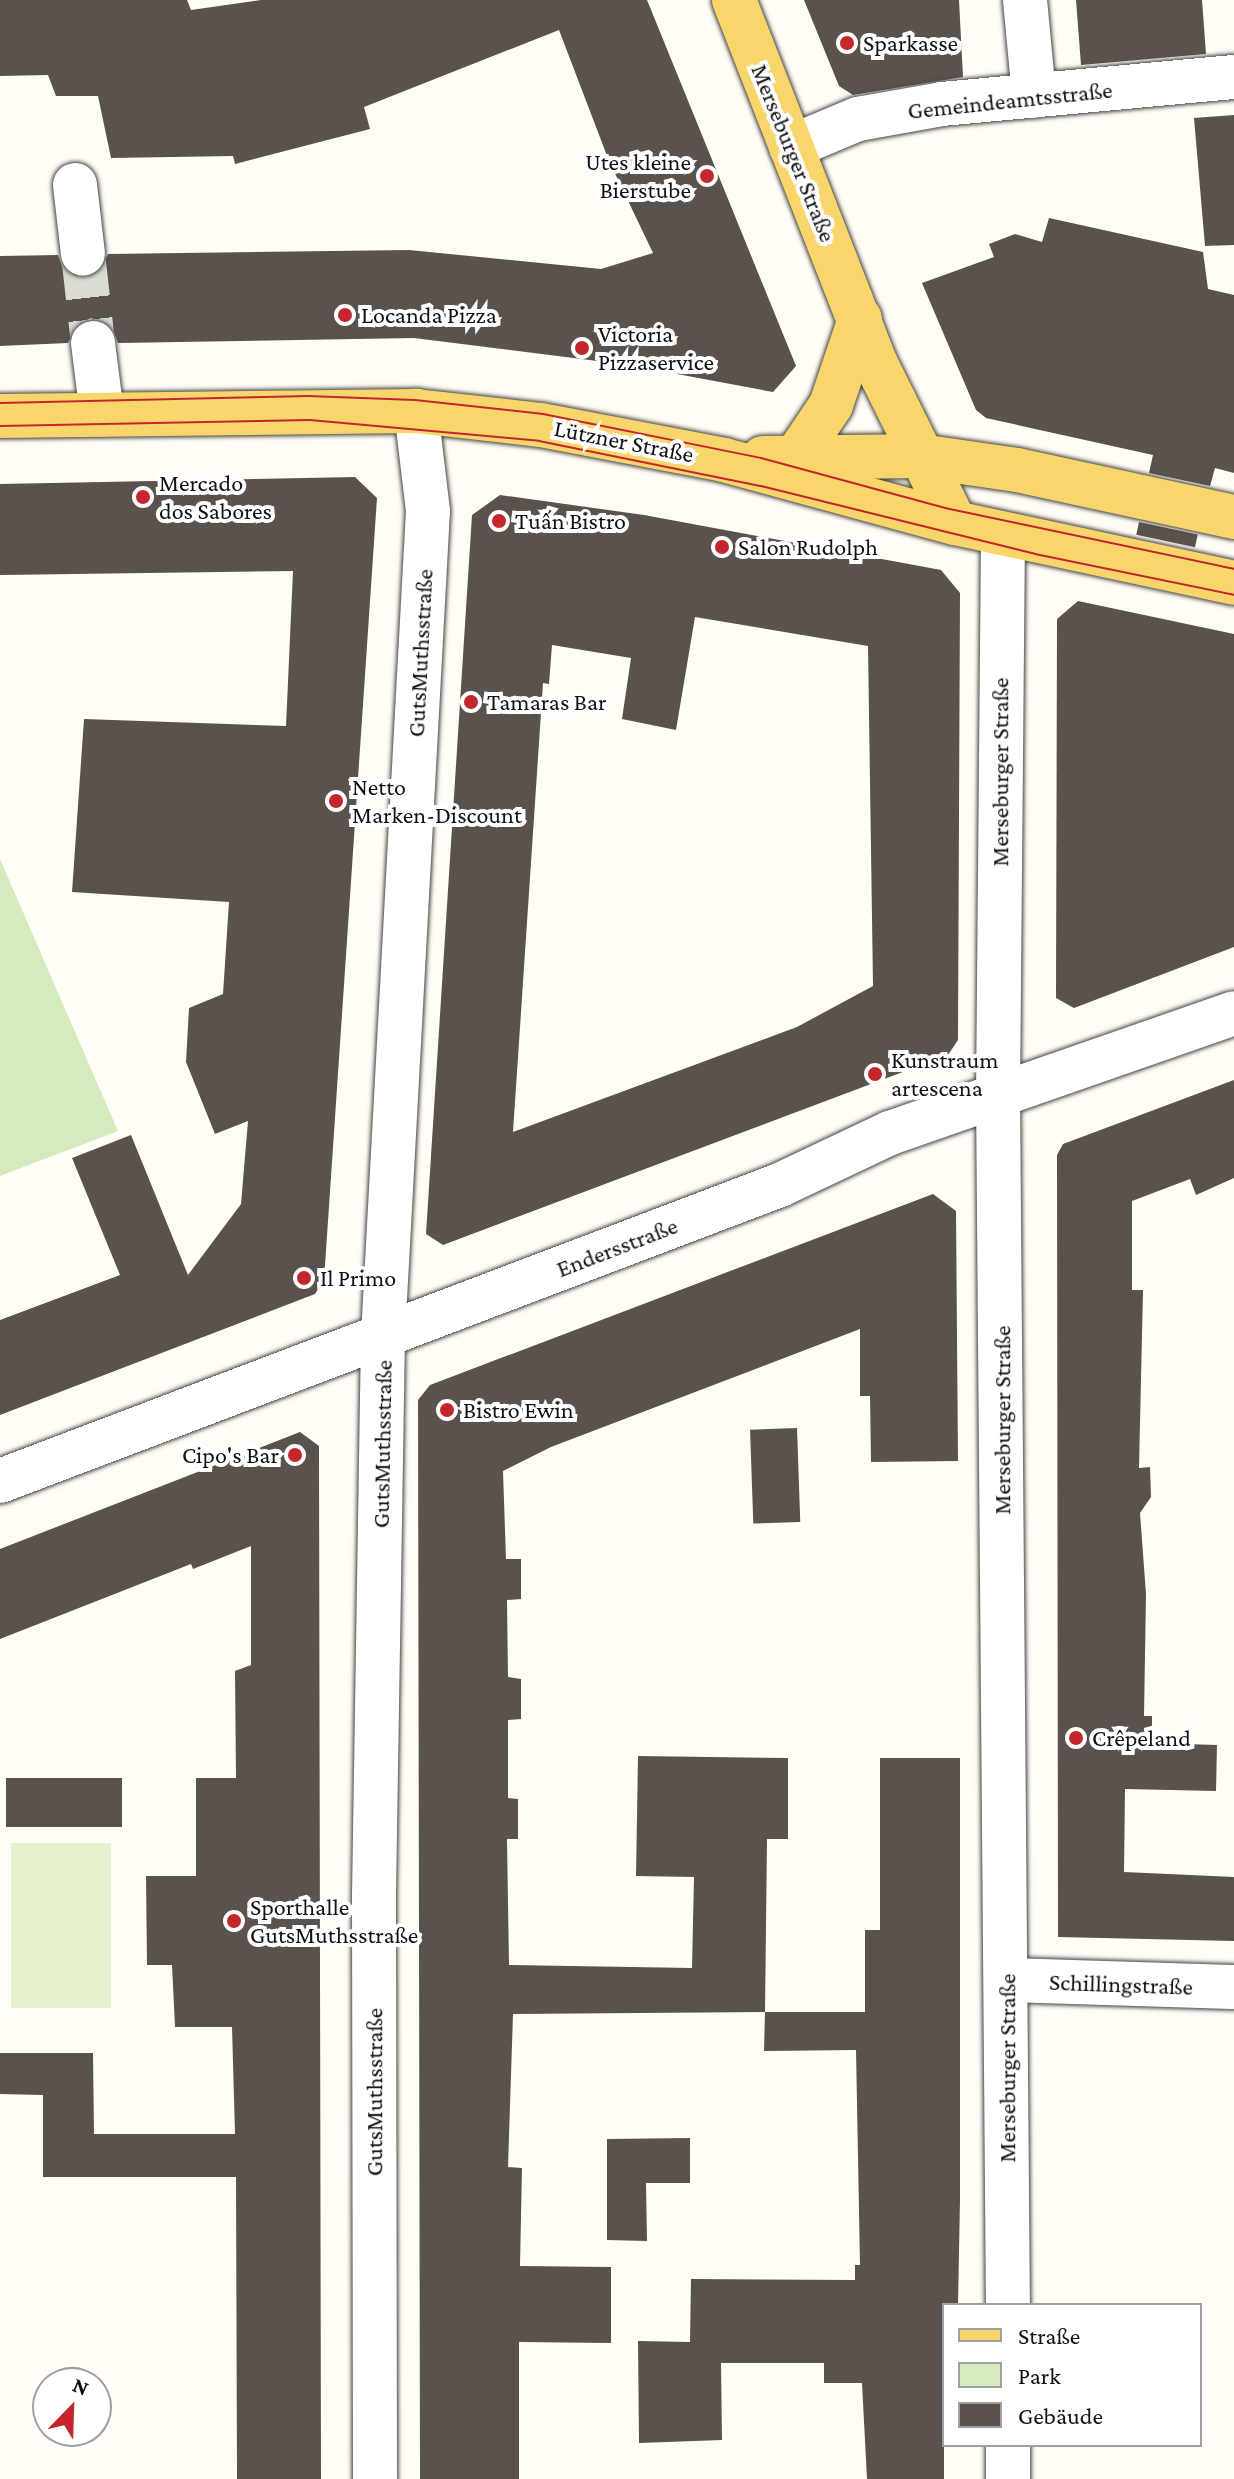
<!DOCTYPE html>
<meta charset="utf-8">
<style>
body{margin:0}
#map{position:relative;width:1234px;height:2479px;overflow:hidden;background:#fffdf5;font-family:"Crimson Pro",serif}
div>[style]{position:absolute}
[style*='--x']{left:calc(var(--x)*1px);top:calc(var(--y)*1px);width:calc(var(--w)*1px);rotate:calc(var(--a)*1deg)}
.green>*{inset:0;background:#d5ebbd}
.pitch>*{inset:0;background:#e6f2cf;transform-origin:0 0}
.building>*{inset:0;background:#5a524d;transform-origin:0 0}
.minor-tunnel>*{height:44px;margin-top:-22px;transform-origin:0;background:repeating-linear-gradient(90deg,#dbdad3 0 44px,transparent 0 66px)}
.roads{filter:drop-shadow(0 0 2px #444) drop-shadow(0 0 2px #444)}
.minor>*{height:44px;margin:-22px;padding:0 22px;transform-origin:22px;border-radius:22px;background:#fff}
.major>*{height:44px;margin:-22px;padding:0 22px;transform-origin:22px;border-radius:22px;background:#f9d66b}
.tram>*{height:2px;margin:-1px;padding:0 1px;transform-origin:1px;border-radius:1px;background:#c4262e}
.dots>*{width:22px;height:22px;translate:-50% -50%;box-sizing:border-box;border:4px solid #fff;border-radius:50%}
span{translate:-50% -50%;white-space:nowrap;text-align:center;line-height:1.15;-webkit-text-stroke:8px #fff;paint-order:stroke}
.poi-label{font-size:24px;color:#111}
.left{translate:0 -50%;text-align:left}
.right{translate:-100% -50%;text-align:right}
.street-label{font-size:24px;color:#111}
.legend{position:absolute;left:942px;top:2303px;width:260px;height:144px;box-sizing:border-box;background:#fff;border:2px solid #a0a0a0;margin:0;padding:10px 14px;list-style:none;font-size:24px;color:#111}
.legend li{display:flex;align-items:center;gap:16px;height:40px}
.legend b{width:40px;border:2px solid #a0a0a0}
.north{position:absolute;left:32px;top:2367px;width:80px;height:80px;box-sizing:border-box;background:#fff;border:2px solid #a0a0a0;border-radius:50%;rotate:23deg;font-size:22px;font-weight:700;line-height:32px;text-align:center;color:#111}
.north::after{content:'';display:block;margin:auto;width:28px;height:36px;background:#c4262e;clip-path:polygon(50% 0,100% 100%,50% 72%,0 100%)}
</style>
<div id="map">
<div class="green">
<div style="clip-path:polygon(0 859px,118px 1131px,0 1176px)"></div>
</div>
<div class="pitch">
<div style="left:111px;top:1843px;width:165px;height:100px;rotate:90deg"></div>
</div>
<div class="building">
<div style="clip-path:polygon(0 0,187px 0,191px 10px,261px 0,647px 0,796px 366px,773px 392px,629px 365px,414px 338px,118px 343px,112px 327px,91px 318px,77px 324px,68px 343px,0 346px,0 256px,58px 255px,63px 269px,85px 279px,98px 274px,108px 254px,409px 250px,601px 269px,653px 253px,609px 161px,559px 30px,364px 107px,370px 129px,235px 164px,233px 156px,111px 158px,98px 96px,56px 96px,48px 75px,0 76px)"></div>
<div style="clip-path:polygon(804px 0,959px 0,963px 77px,853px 95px,839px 86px)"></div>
<div style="clip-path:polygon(1076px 0,1202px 0,1206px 54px,1081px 65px)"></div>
<div style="clip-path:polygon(1234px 115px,1234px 245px,1205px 246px,1194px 118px)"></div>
<div style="clip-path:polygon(1049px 218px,1203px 252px,1208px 289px,1234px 295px,1234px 473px,1215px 468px,1210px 486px,1149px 473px,1153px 455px,986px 418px,976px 410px,922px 283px,994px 257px,989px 244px,1015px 234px,1042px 242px)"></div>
<div style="clip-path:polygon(355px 477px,377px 498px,324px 1280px,315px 1294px,0 1415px,0 1320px,120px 1275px,72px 1158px,131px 1135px,188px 1275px,241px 1204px,248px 1121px,215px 1134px,186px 1062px,189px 1008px,223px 994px,229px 902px,72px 892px,84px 719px,286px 726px,293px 571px,0 575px,0 484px)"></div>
<div style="clip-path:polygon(evenodd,500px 495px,644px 515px,941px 570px,960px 593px,958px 1040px,948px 1055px,443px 1245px,426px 1234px,472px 515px,500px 495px,695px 617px,868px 646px,873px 986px,797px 1027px,513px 1132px,543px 683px,549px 684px,552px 645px,631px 658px,622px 719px,676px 730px,695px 617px)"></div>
<div style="left:1139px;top:522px;width:60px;height:13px;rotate:12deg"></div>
<div style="clip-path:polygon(1078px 601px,1234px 634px,1234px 947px,1074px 1008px,1056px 998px,1057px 619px)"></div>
<div style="clip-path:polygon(1234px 1080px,1234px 1178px,1196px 1195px,1190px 1179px,1132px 1201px,1132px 1290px,1143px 1290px,1139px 1468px,1150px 1467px,1151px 1497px,1140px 1513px,1146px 1594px,1144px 1716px,1152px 1716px,1152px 1743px,1217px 1745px,1216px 1791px,1125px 1789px,1124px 1872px,1234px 1877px,1234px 1941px,1058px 1937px,1057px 1155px,1063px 1144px)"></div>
<div style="clip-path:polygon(933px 1194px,956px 1211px,958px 1461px,871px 1462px,870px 1396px,860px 1396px,860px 1329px,551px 1447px,503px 1471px,506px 1559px,521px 1559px,521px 1599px,507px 1600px,508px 1677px,521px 1679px,521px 1719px,508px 1720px,508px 1798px,518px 1799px,518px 1839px,507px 1839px,509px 1965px,692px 1968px,694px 1877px,636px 1876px,638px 1756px,788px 1758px,788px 1839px,767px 1839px,765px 2012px,513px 2014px,508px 2167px,522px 2168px,520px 2266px,611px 2267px,611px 2343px,519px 2342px,519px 2479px,420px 2479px,418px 1400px,430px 1385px)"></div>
<div style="left:797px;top:1428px;width:94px;height:47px;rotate:88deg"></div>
<div style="clip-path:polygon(300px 1432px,319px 1446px,321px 2479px,237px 2479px,236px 2177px,43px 2177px,43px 2095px,0 2094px,0 2053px,93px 2053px,94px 2134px,235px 2134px,232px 2027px,175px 2027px,172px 1965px,147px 1965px,146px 1876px,196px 1876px,196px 1778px,236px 1778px,235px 1671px,251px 1665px,251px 1546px,193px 1569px,191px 1564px,0 1639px,0 1549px)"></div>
<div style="clip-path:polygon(880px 1758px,960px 1758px,960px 2200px,958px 2305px,944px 2305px,944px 2479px,867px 2479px,862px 2383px,824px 2383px,824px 2363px,721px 2363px,722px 2440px,639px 2443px,638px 2341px,690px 2342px,691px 2279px,855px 2280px,855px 2265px,860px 2265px,856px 2050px,764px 2051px,765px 2012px,865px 2012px,865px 1930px,880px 1930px)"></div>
<div style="left:6px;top:1778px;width:116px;height:49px"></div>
<div style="clip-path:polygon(690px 2138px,690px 2183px,646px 2183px,647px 2241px,607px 2240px,607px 2139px)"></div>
</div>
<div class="minor-tunnel">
<div style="--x:83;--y:254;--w:90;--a:83.6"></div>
</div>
<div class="roads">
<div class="minor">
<div style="--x:1025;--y:0;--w:96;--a:84.6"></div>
<div style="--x:791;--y:147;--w:73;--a:-22.7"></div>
<div style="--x:858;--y:119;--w:85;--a:-10.1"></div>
<div style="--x:942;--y:104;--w:293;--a:-5.3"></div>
<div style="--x:75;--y:185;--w:69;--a:83.4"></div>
<div style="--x:93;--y:343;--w:72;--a:82.8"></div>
<div style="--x:1003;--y:534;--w:560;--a:90.51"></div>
<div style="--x:998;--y:1094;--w:1211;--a:89.53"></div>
<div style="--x:0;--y:1481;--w:834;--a:-20.78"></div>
<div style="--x:780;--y:1185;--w:122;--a:-25.3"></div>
<div style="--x:890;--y:1133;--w:364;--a:-19.2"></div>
<div style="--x:1007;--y:1980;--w:227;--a:1.8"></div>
<div style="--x:1008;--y:2445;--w:34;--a:90"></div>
<div style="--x:375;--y:2479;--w:584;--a:-90.1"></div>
<div style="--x:374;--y:1895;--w:559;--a:-89.08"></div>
<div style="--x:383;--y:1336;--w:826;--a:-86.88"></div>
<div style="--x:428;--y:511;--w:101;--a:-96.8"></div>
</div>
<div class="major">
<div style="--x:734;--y:0;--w:393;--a:68.7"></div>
<div style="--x:877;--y:366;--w:175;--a:63.6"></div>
<div style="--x:0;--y:416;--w:416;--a:-0.7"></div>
<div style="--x:416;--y:411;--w:126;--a:6.4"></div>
<div style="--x:541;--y:425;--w:186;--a:10.8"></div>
<div style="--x:724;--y:460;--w:239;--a:15.3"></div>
<div style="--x:955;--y:523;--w:285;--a:12.1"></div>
<div style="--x:796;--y:457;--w:63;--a:-56.1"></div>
<div style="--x:831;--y:405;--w:91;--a:-71.4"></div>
<div style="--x:763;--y:458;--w:157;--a:-0.7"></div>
<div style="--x:920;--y:456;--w:98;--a:8.2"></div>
<div style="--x:1017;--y:470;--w:222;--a:12.2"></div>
</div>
</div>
<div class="tram">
<div style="--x:0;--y:403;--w:308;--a:-1.3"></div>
<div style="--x:308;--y:396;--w:107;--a:2.1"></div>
<div style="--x:415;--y:400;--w:129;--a:6.2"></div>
<div style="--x:543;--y:414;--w:222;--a:11.4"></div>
<div style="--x:761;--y:458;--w:191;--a:15.2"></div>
<div style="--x:945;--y:508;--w:295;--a:11.9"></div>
<div style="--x:0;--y:426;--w:310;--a:-1.1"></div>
<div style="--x:310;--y:420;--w:230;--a:5.2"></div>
<div style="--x:539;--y:441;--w:227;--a:11.5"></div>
<div style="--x:761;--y:486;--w:282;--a:13.9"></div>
<div style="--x:1035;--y:554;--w:203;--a:11.6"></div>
</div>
<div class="dots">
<div style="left:847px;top:43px;background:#c4262e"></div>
<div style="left:707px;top:176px;background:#c4262e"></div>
<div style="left:345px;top:315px;background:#c4262e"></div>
<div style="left:582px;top:348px;background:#c4262e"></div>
<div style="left:143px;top:497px;background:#c4262e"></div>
<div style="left:499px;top:521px;background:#c4262e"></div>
<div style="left:722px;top:547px;background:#c4262e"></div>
<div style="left:471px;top:702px;background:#c4262e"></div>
<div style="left:336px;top:801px;background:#c4262e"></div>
<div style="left:875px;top:1074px;background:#c4262e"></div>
<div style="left:304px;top:1278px;background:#c4262e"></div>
<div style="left:447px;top:1410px;background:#c4262e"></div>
<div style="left:295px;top:1455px;background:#c4262e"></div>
<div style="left:1076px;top:1738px;background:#c4262e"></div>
<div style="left:234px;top:1921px;background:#c4262e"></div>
</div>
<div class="poi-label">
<span class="left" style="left:863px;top:43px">Sparkasse</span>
<span class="right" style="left:691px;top:176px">Utes kleine<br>Bierstube</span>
<span class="left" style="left:361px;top:315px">Locanda Pizza</span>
<span class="left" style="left:598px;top:348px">Victoria<br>Pizzaservice</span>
<span class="left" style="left:159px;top:497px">Mercado<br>dos Sabores</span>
<span class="left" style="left:515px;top:521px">Tuấn Bistro</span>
<span class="left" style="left:738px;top:547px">Salon Rudolph</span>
<span class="left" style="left:487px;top:702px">Tamaras Bar</span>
<span class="left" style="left:352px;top:801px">Netto<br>Marken-Discount</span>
<span class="left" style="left:891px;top:1074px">Kunstraum<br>artescena</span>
<span class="left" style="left:320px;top:1278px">Il Primo</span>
<span class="left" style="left:463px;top:1410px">Bistro Ewin</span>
<span class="right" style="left:279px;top:1455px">Cipo's Bar</span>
<span class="left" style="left:1092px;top:1738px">Crêpeland</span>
<span class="left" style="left:250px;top:1921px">Sporthalle<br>GutsMuthsstraße</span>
</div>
<div class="street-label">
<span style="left:1010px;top:100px;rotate:-6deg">Gemeindeamtsstraße</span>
<span style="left:794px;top:153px;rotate:68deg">Merseburger Straße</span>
<span style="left:624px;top:441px;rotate:11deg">Lützner Straße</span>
<span style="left:420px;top:653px;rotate:-87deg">GutsMuthsstraße</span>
<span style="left:1000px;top:772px;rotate:-90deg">Merseburger Straße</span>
<span style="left:617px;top:1247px;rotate:-21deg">Endersstraße</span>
<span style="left:1002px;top:1420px;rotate:-90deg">Merseburger Straße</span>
<span style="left:382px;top:1444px;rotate:-89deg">GutsMuthsstraße</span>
<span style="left:1121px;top:1984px;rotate:2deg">Schillingstraße</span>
<span style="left:1007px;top:2068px;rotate:-90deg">Merseburger Straße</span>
<span style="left:374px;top:2092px;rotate:-90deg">GutsMuthsstraße</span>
</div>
<ul class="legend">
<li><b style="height:10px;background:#f9d66b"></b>Straße</li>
<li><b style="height:22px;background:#d5ebbd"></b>Park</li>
<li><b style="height:22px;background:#5a524d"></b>Gebäude</li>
</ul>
<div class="north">N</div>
</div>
